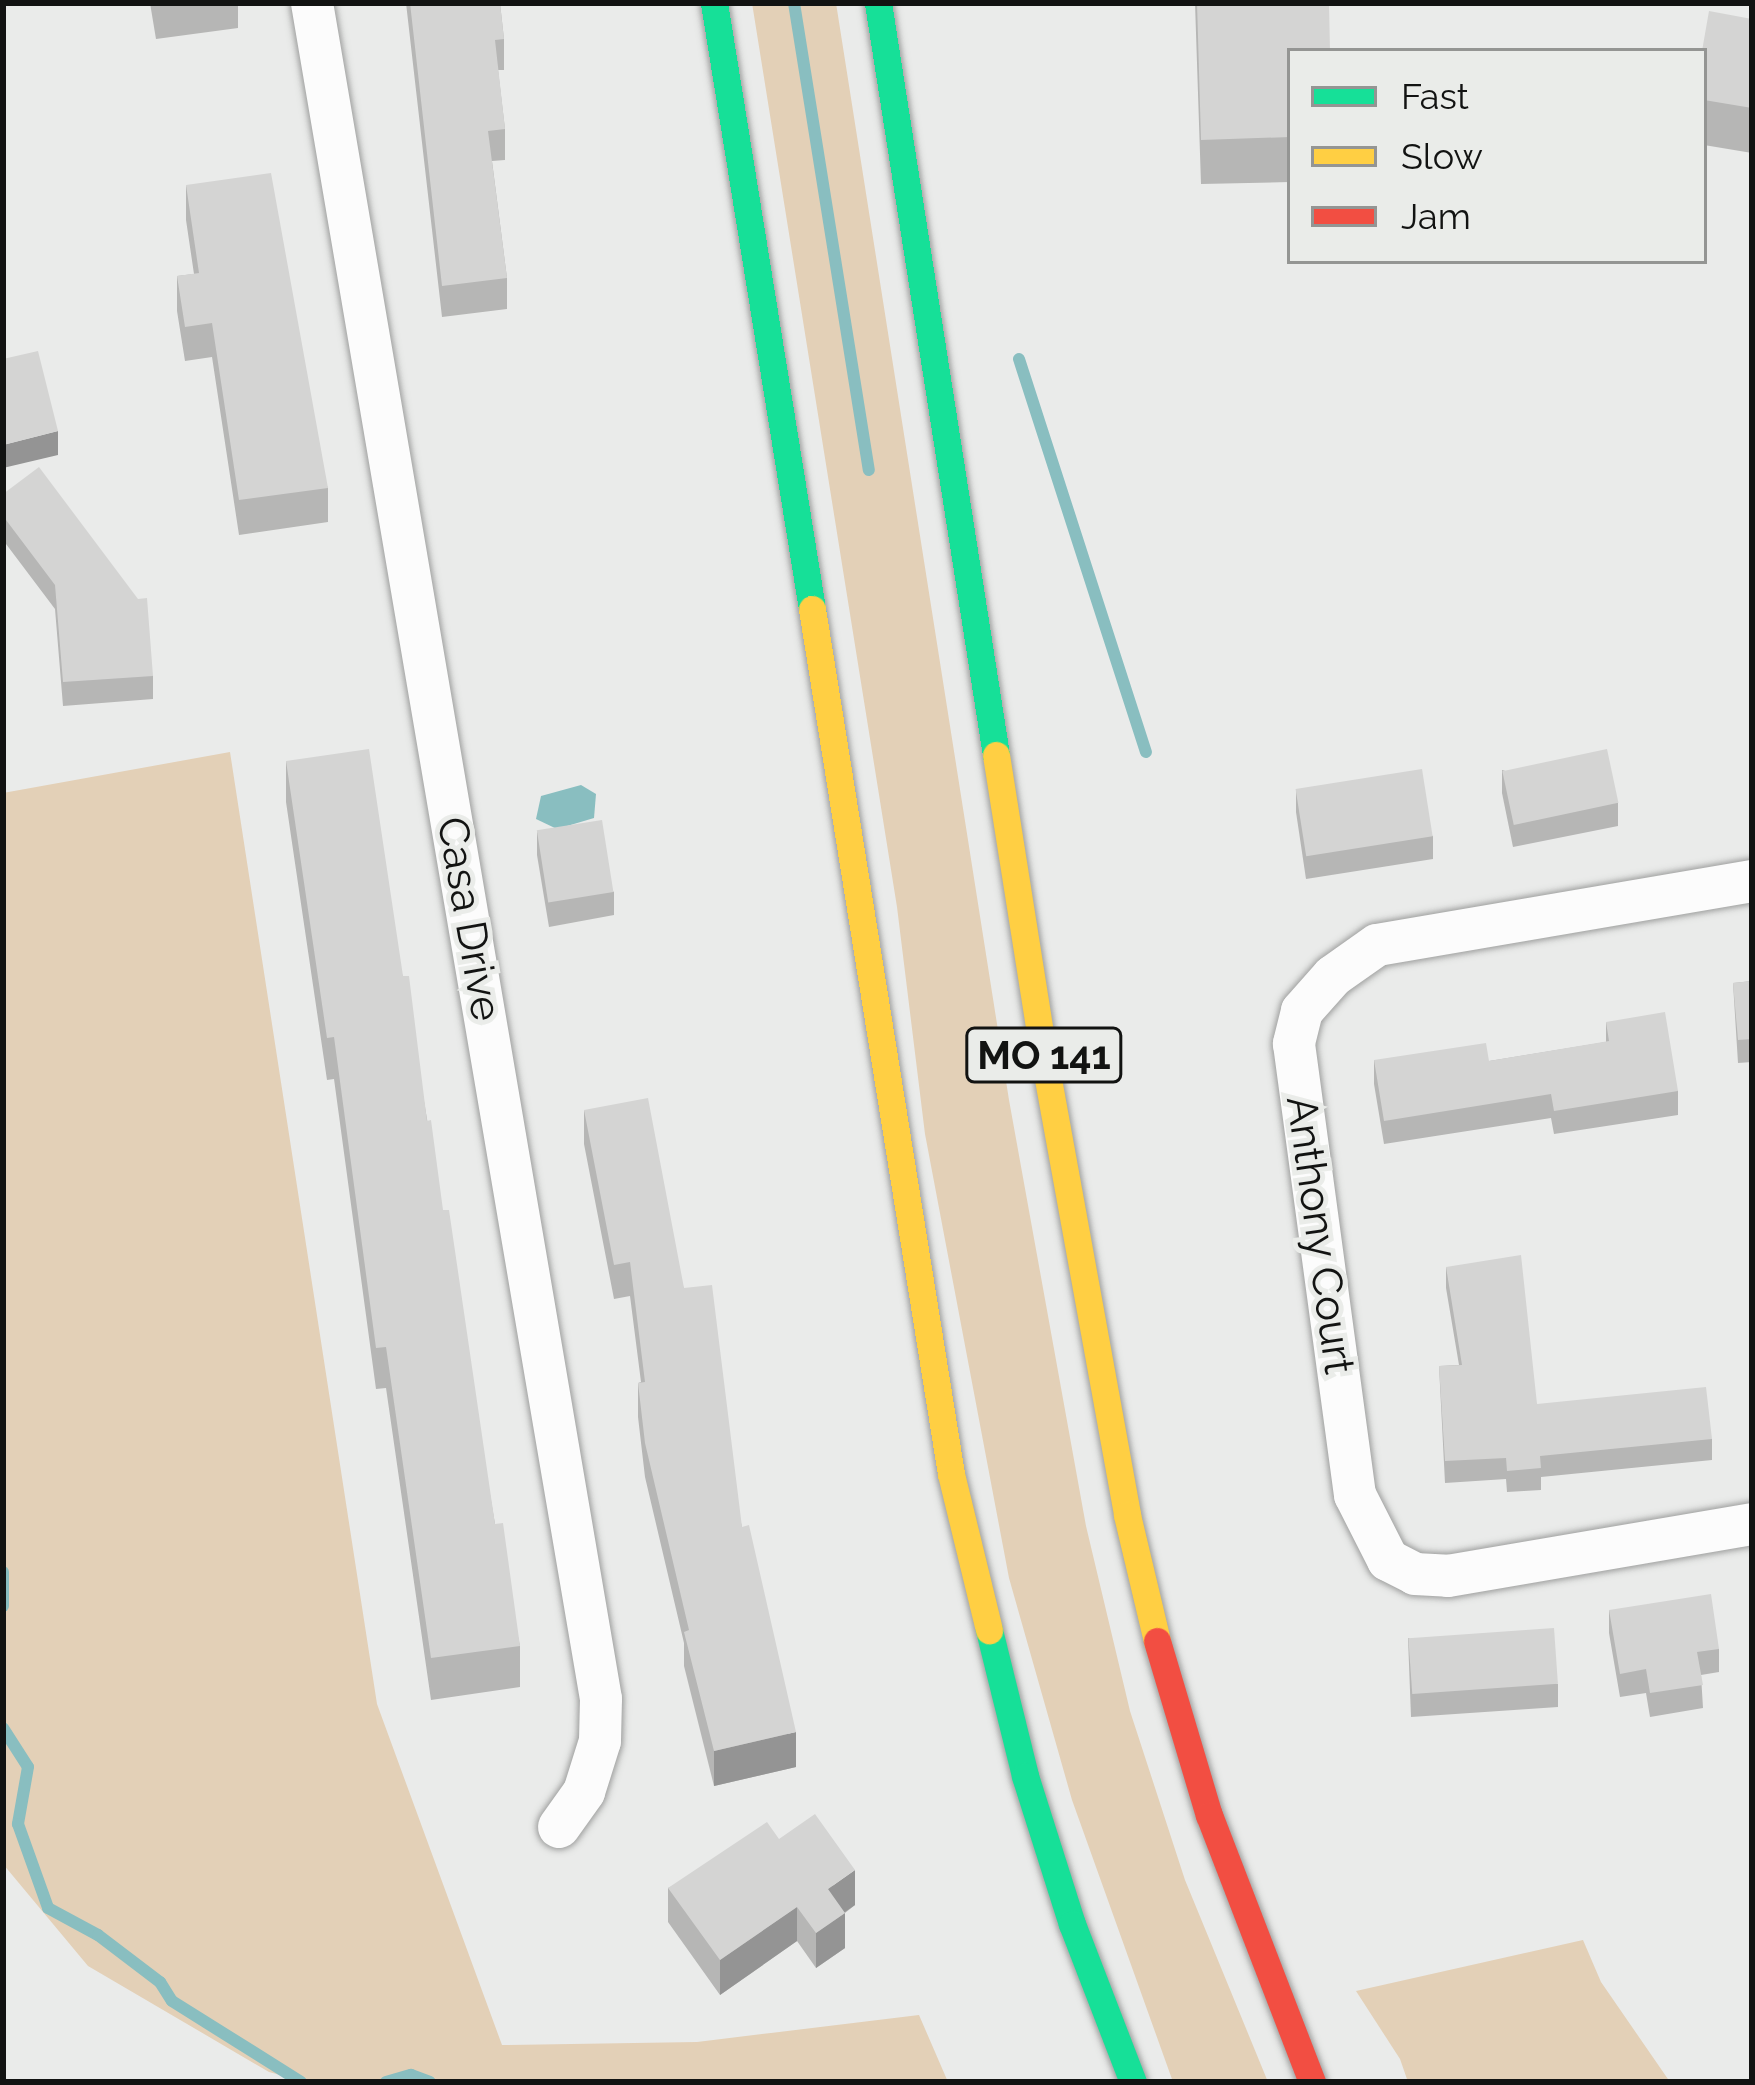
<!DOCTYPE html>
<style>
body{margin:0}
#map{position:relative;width:1755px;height:2085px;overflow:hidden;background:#eaebea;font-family:Raleway,sans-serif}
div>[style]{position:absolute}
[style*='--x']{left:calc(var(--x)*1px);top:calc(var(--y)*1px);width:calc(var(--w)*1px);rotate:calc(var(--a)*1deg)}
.green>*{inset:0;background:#e3d0b7}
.water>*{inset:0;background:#89bec0}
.stream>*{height:12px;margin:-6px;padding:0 6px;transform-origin:6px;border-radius:6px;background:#89bec0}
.roads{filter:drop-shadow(0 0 3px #9fa09f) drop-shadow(0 0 3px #9fa09f)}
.street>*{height:42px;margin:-21px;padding:0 21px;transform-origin:21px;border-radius:21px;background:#fcfcfc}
.fast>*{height:27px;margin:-13.5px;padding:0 13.5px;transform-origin:13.5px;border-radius:13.5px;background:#16e098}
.slow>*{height:27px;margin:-13.5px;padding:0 13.5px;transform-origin:13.5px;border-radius:13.5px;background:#ffcf43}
.jam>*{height:27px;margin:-13.5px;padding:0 13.5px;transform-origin:13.5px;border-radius:13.5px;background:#f24e42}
.wall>*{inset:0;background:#b6b6b5}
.shaded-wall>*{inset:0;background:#949494}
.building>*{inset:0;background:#d4d4d3;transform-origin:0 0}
span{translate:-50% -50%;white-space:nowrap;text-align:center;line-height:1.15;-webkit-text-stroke:10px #eaece9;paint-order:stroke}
.shield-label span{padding:3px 9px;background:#eaece9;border:3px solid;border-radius:9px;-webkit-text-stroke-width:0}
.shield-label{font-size:39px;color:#121312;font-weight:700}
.street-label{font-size:42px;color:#121312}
.frame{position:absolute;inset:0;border:6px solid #121312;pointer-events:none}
.legend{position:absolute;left:1287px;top:48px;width:420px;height:216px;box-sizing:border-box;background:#eaece9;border:3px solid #949593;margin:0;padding:15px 21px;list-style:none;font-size:36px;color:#121312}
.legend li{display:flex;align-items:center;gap:24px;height:60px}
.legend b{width:60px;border:3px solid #949593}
</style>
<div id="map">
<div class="green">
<div style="clip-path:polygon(752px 3px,836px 3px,1009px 1100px,1086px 1526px,1130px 1711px,1185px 1880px,1268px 2082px,1173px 2082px,1072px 1800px,1009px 1578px,925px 1134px,897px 907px)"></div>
<div style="clip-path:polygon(230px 752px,377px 1704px,502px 2045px,697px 2042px,919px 2015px,948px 2082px,306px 2082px,269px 2072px,88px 1966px,3px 1864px,3px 793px)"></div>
<div style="clip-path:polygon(1583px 1940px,1601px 1982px,1670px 2082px,1408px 2082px,1400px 2059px,1356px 1991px)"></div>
</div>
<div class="water">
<div style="clip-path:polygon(581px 785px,596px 794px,594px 818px,557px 829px,536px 819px,541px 796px)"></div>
</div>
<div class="stream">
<div style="--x:794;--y:3;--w:473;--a:80.9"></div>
<div style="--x:1019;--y:359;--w:413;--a:72.1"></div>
<div style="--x:3;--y:1572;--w:34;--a:90"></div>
<div style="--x:3;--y:1728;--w:46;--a:57.3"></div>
<div style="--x:28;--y:1767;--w:58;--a:100"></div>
<div style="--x:18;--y:1824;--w:89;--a:70.3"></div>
<div style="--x:48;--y:1908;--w:57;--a:28.4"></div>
<div style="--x:98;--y:1935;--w:78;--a:37.2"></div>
<div style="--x:160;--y:1982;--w:22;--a:58"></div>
<div style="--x:172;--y:2001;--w:152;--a:32.1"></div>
<div style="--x:386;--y:2082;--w:26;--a:-16"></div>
<div style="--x:411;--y:2075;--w:20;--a:20"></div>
</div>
<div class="roads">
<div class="street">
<div style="--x:312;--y:3;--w:1720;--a:80.33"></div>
<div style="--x:601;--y:1699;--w:42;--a:91.4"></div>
<div style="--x:600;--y:1741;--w:53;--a:107.4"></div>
<div style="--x:584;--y:1792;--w:43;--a:125.5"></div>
<div style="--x:1752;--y:881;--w:380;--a:170.3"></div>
<div style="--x:1377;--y:945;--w:54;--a:144.8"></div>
<div style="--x:1333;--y:976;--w:47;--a:131.5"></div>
<div style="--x:1302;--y:1011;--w:34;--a:104"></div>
<div style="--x:1294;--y:1044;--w:455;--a:82.3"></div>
<div style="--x:1355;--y:1495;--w:73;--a:63.1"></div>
<div style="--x:1388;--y:1560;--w:30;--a:27"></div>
<div style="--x:1415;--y:1574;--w:33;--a:3"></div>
<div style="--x:1448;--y:1576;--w:308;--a:-9.7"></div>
</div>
<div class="fast">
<div style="--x:714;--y:3;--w:614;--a:80.81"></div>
<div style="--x:878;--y:3;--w:761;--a:81.08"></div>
<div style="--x:989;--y:1630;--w:150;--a:76.1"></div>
<div style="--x:1025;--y:1776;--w:155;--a:72.4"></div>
<div style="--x:1072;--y:1924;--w:169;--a:68.9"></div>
</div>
<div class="slow">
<div style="--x:812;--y:609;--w:876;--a:80.87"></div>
<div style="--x:951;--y:1474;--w:161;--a:76.3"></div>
<div style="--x:996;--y:755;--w:306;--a:81"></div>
<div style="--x:1044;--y:1057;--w:465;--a:79.7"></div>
<div style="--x:1127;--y:1515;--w:130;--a:76.6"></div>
</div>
<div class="jam">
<div style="--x:1157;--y:1641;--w:182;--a:73.4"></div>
<div style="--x:1209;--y:1815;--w:286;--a:68.9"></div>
</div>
</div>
<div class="wall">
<div style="clip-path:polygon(150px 3px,238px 3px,238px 28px,156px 39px)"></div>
<div style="clip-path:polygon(406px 3px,500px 3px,504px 39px,504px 70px,498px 70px,505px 129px,505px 160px,492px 161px,507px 278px,507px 309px,442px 317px)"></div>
<div style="clip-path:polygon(1195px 3px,1329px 3px,1290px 51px,1290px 182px,1201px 184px)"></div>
<div style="clip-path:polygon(1752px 19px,1752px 153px,1704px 145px,1704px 51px)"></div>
<div style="clip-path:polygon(186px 185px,328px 488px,328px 522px,239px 535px,212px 357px,185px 361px,177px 311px,177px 276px,194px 274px,186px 220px)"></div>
<div style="clip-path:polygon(3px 494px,153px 676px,153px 699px,63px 706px,55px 609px,3px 540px)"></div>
<div style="clip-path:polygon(286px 761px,403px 976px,495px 1524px,520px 1646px,520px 1687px,431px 1700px,386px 1388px,376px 1389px,334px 1079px,327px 1080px,286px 802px)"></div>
<div style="clip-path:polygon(1502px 770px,1618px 803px,1618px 826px,1513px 847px,1502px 793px)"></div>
<div style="clip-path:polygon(1296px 789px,1433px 836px,1433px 859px,1306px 879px,1296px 812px)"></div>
<div style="clip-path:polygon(537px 832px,614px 892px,614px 915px,549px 927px,537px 855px)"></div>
<div style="clip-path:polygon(1752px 981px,1752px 1062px,1738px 1063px,1733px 983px)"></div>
<div style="clip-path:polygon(1606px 1022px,1678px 1091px,1678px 1115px,1554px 1134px,1551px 1118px,1384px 1144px,1374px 1084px,1374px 1060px,1489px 1061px,1606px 1042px)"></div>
<div style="clip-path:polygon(584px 1110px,684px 1288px,742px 1527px,796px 1767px,714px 1786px,684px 1666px,684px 1643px,645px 1477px,638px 1417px,638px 1383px,641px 1382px,630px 1296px,614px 1299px,584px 1144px)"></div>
<div style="clip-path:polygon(1446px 1267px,1537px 1404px,1712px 1439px,1712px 1460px,1541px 1477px,1541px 1490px,1507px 1492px,1506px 1479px,1445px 1483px,1439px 1366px,1459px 1365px,1446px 1288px)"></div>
<div style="clip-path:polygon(1609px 1610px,1719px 1649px,1719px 1672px,1701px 1675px,1703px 1708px,1650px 1717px,1646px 1693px,1620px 1697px,1609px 1633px)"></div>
<div style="clip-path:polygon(1408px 1638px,1558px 1684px,1558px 1707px,1411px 1717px)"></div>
<div style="clip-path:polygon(779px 1839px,855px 1905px,845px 1913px,845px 1948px,816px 1968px,797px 1941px,720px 1995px,668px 1922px,668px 1888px)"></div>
</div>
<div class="shaded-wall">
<div style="clip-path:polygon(58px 431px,58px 455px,3px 468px,3px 445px)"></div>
<div style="clip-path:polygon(796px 1732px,796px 1767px,714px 1786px,714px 1751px)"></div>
<div style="clip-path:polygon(855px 1870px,855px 1905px,828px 1924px,828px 1889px)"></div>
<div style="clip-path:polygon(797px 1907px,797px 1941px,720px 1995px,720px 1960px)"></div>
<div style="clip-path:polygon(845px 1913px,845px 1948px,816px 1968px,816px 1933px)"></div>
</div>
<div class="building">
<div style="clip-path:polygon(410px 3px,500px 3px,504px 39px,495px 40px,505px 129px,488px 131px,507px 278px,442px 286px)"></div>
<div style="clip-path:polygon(1197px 3px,1329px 3px,1330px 51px,1290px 51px,1290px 137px,1201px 140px)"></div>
<div style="clip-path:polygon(1709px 11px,1752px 19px,1752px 108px,1704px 100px,1704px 51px,1702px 51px)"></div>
<div style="clip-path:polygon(271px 173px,328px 488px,239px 500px,212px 323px,185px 327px,177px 276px,199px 273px,186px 185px)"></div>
<div style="clip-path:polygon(38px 351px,58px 431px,3px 445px,3px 359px)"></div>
<div style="clip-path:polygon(39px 467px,138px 599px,147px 598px,153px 676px,63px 682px,55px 585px,3px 516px,3px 494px)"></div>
<div style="clip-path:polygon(369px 749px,403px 976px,409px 976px,427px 1121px,431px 1120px,443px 1210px,449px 1210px,495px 1524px,503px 1523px,520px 1646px,431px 1658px,386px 1347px,376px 1348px,334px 1037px,327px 1038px,286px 761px)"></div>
<div style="left:1607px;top:749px;width:55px;height:107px;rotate:78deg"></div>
<div style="left:1422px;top:769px;width:68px;height:128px;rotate:81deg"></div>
<div style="left:602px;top:820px;width:73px;height:66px;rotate:81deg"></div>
<div style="clip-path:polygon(1752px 981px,1752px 1039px,1738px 1040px,1733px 983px)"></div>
<div style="clip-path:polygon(1665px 1012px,1678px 1091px,1554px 1111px,1551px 1094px,1384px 1121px,1374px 1060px,1486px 1043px,1489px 1061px,1609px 1041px,1606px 1022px)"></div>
<div style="clip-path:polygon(648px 1098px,684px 1288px,712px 1285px,742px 1527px,749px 1525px,796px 1732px,714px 1751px,684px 1632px,689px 1630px,645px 1443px,638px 1383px,645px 1382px,630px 1262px,614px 1265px,584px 1110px)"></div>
<div style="clip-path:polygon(1521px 1255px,1537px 1404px,1706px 1387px,1712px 1439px,1540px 1456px,1541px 1468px,1507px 1471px,1506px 1458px,1445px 1461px,1439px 1366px,1462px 1365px,1446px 1267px)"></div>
<div style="clip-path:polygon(1711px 1594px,1719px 1649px,1697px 1652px,1703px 1685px,1650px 1693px,1646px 1669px,1620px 1674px,1609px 1610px)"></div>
<div style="left:1554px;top:1628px;width:56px;height:146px;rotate:86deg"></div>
<div style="clip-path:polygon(815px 1814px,855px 1870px,828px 1889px,845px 1913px,816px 1933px,797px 1907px,720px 1960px,668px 1888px,767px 1822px,779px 1839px)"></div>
</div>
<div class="shield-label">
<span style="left:1044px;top:1055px">MO 141</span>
</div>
<div class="street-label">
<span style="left:469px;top:919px;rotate:80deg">Casa Drive</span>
<span style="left:1320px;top:1235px;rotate:82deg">Anthony Court</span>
</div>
<div class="frame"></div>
<ul class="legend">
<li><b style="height:15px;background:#16e098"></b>Fast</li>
<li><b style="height:15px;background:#ffcf43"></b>Slow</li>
<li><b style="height:15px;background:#f24e42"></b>Jam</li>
</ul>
</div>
